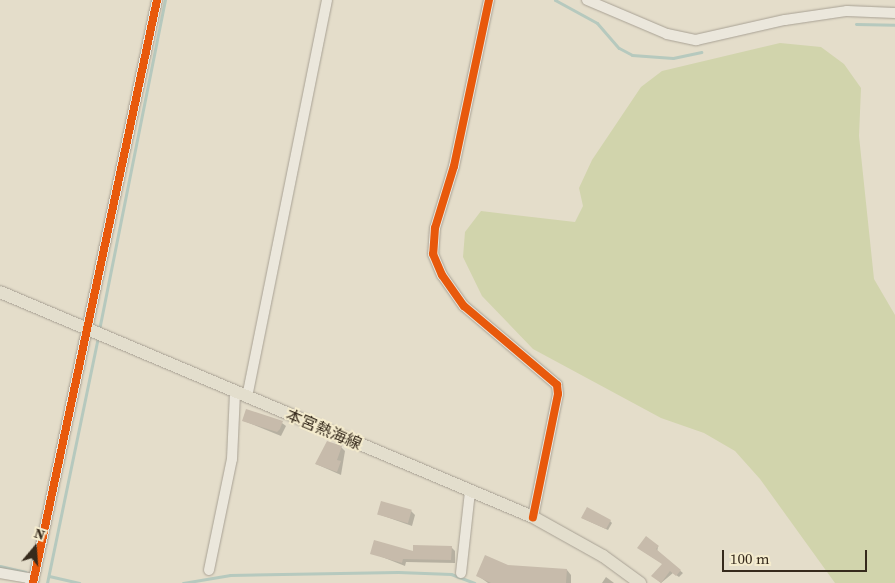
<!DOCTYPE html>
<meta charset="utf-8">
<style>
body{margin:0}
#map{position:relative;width:895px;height:583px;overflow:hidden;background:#e4ddca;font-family:"Source Serif 4","Noto Sans JP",serif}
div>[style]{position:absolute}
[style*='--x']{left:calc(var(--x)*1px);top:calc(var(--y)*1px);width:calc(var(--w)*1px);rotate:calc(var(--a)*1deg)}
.green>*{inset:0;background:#d1d4ac}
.shadow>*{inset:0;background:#0003}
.stream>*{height:3px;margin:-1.5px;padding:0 1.5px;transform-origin:1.5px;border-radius:1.5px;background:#b6c9be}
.building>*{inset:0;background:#c7bbab;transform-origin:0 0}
.roads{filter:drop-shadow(0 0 1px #a8a194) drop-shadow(0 0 1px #a8a194)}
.minor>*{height:10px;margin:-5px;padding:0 5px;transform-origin:5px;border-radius:5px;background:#ebe7dc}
.major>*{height:12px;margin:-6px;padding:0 6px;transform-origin:6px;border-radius:6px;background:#e3decd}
.cycleway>*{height:8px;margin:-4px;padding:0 4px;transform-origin:4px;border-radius:4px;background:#e8590c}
span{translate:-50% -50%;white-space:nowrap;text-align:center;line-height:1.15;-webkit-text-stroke:4px #f5ecce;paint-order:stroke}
.street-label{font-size:16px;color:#362a1c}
.north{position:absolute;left:10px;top:523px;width:50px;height:50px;-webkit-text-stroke:4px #f5ecce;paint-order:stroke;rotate:18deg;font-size:14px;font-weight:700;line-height:20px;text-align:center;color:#362a1c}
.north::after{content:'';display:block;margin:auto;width:18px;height:22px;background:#362a1c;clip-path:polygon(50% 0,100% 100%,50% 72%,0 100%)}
.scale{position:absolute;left:722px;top:550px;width:145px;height:22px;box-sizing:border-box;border:2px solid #362a1c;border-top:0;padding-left:6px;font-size:15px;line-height:18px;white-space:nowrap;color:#362a1c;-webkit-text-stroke:4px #f5ecce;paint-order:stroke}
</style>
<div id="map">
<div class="green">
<div style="clip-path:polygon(780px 43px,821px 47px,844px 64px,861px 88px,859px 136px,874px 279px,895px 315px,895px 583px,835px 583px,760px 479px,735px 451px,704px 433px,661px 418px,533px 349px,482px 296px,463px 257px,465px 232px,481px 211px,575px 222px,583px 206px,579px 188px,592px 160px,641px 87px,662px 71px)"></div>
</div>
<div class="shadow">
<div style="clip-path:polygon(244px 421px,282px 423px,286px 426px,281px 436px)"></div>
<div style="clip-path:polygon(341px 447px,345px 451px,341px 475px,316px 464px)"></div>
<div style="clip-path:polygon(411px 511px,415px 515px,412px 526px,378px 514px)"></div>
<div style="clip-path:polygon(582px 518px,610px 521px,612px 523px,608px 530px)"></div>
<div style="clip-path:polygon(451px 547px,455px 551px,455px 563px,406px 562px,405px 566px,372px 553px,414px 553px)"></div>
<div style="clip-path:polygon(658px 547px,657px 552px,683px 573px,679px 577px,673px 573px,661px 583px,653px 576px,663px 564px,641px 550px)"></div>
<div style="clip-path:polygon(508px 567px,567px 570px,571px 575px,571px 583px,488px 583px,477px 575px)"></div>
<div style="clip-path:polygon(606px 577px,614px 583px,602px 583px)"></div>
</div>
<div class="stream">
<div style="--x:555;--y:0;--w:48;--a:28.7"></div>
<div style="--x:597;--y:23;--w:33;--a:49"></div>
<div style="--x:619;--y:48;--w:15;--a:28"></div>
<div style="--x:632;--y:55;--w:41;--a:4.2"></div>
<div style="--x:673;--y:58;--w:29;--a:-12"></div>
<div style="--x:856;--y:24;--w:39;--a:1"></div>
<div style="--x:99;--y:330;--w:337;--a:-78.7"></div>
<div style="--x:0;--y:566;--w:26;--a:13"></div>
<div style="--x:49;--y:576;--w:31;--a:13"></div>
<div style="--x:47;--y:583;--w:252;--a:-78.3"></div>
<div style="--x:183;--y:583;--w:48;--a:-9.7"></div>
<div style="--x:230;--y:575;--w:168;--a:-1"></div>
<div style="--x:398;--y:572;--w:53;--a:2.2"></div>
<div style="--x:451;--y:574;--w:25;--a:21"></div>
</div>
<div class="building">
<div style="clip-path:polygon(246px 409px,283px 421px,280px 429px,277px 432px,242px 421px)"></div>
<div style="clip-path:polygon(327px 441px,342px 446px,337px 460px,341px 461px,337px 472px,315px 464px)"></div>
<div style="left:381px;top:501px;width:32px;height:14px;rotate:16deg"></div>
<div style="clip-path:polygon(587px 507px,611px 520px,606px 529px,581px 518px)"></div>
<div style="clip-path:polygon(646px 536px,659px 546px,656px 549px,681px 570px,676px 576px,670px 571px,661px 583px,651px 576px,662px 564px,637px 548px)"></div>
<div style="clip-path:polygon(374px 540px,413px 551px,413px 545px,452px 546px,451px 560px,403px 559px,402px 563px,370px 554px)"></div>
<div style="clip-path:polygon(485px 555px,508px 565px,567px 569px,566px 583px,491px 583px,476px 576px)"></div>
</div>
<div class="roads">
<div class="minor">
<div style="--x:489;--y:0;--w:170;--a:101.9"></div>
<div style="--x:454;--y:166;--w:65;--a:107"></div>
<div style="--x:435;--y:228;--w:26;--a:94"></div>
<div style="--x:433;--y:254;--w:23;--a:67"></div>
<div style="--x:442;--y:275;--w:38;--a:55"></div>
<div style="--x:464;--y:306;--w:122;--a:40.3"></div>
<div style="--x:557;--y:385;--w:9;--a:84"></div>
<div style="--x:558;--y:394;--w:126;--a:101.5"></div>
<div style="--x:587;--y:0;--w:87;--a:23"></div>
<div style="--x:667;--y:34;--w:30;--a:12"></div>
<div style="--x:696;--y:40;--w:91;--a:-12.7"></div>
<div style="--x:785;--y:20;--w:63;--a:-8.3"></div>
<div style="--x:847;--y:11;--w:48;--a:2.4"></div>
<div style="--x:247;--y:397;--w:405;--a:-78.6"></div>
<div style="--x:209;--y:570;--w:113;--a:-78.3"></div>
<div style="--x:232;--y:459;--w:67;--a:-87.4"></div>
<div style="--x:0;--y:573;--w:28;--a:10"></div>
<div style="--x:28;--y:578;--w:6;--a:51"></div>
<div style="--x:461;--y:573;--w:82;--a:-83.7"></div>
<div style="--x:33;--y:583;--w:596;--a:-77.99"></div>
</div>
<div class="major">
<div style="--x:0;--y:292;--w:579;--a:22.89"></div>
<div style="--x:533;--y:517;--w:80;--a:29.1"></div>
<div style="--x:603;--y:556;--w:46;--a:36.1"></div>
</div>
</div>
<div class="cycleway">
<div style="--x:489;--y:0;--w:170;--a:101.9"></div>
<div style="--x:454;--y:166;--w:65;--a:107"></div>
<div style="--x:435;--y:228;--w:26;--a:94"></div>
<div style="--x:433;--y:254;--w:23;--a:67"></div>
<div style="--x:442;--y:275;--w:38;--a:55"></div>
<div style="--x:464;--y:306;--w:122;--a:40.3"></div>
<div style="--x:557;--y:385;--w:9;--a:84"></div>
<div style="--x:558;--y:394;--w:126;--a:101.5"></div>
<div style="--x:33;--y:583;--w:596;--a:-77.99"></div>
</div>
<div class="street-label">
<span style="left:324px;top:429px;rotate:23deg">本宮熱海線</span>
</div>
<div class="north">N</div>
<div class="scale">100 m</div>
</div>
